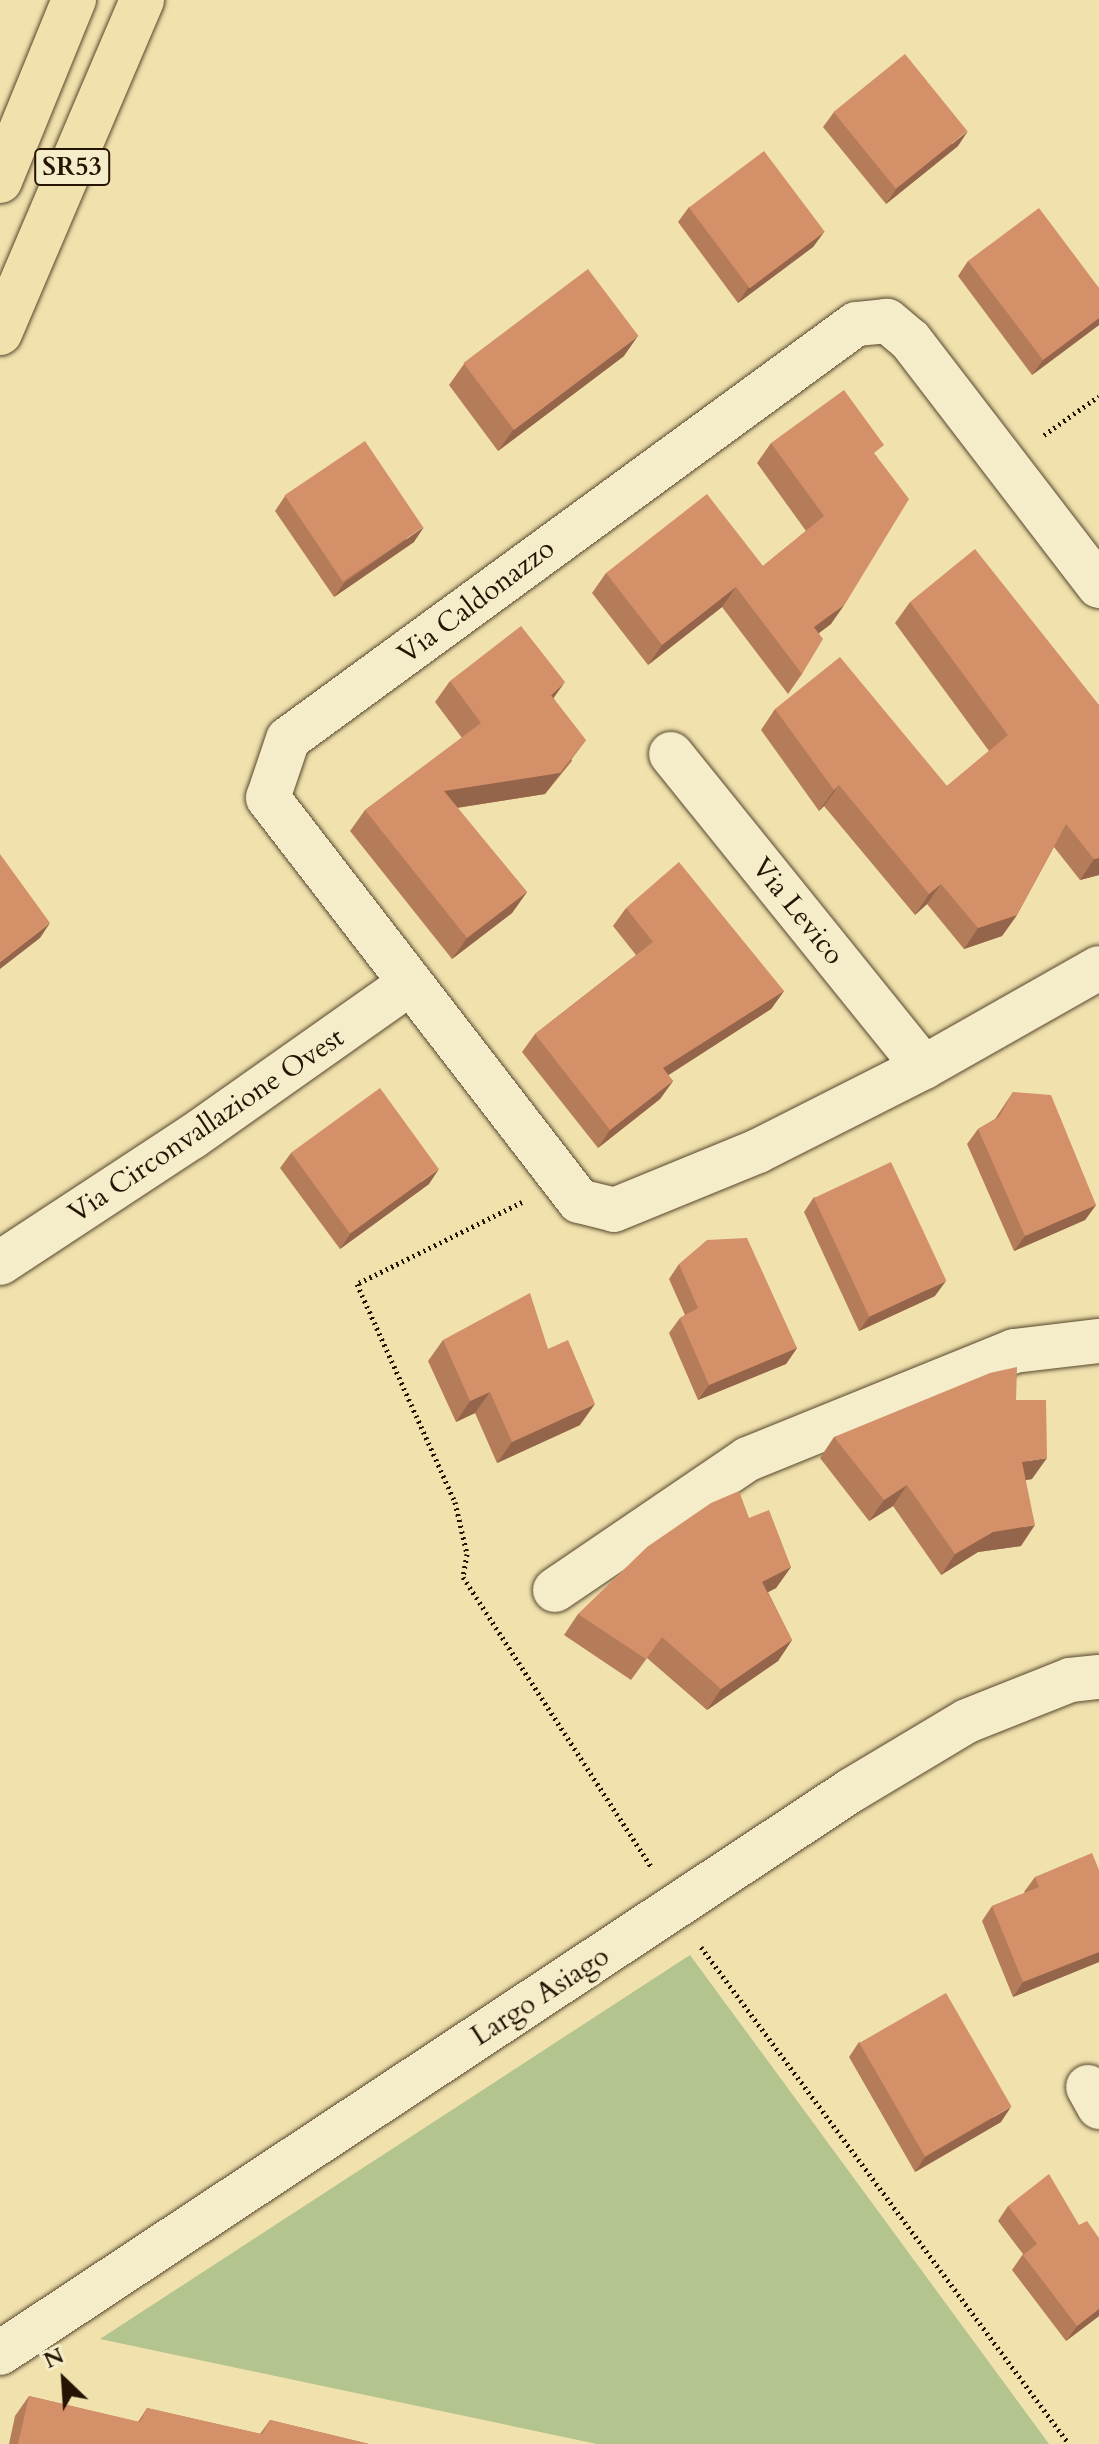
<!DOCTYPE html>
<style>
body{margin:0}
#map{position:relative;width:1099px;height:2444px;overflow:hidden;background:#f0e1ad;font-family:Cardo,serif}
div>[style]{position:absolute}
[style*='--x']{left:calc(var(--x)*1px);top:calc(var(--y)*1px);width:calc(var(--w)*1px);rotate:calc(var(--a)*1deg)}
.green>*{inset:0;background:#b3c48f}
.path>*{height:5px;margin-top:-2.5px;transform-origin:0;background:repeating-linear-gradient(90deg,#261402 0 2px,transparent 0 6px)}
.roads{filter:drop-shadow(0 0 2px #58472d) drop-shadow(0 0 2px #58472d)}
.street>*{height:44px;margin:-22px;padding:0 22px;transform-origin:22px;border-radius:22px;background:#f5ecca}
.primary>*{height:44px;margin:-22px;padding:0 22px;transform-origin:22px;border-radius:22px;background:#f0e1ad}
.wall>*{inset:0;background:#b57c5a}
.shaded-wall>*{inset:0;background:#94654a}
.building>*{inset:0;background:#d39069;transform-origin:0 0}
span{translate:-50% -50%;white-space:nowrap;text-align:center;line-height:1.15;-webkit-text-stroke:8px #f5ecca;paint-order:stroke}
.shield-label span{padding:2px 6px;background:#f5ecca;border:2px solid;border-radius:6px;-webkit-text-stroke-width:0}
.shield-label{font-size:26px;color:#261402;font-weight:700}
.street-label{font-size:28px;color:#261402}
.north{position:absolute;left:24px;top:2340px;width:80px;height:80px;-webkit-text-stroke:6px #f5ecca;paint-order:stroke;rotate:335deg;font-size:22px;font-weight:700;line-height:32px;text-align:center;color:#261402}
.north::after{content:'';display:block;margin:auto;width:28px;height:36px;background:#261402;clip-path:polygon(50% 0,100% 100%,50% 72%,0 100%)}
</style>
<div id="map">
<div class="green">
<div style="clip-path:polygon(690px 1955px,1049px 2444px,597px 2444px,100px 2339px)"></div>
</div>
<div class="path">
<div style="--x:1044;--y:435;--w:67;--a:-35.3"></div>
<div style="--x:522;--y:1202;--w:184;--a:153.6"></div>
<div style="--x:357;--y:1284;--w:239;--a:65.8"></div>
<div style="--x:455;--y:1502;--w:53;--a:77"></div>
<div style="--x:467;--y:1554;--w:23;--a:100"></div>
<div style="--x:463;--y:1577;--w:346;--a:57"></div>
<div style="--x:701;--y:1947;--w:618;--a:53.48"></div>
</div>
<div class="roads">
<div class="street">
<div style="--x:1099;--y:586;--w:310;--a:-127.5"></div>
<div style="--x:910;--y:340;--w:30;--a:-140"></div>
<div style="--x:887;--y:321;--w:31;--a:174"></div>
<div style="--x:856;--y:324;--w:703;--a:143.85"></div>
<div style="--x:288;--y:739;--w:62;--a:108.7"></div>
<div style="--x:268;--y:798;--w:509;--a:52.34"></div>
<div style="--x:579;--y:1201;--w:36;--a:14"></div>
<div style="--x:614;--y:1210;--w:156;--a:-22.3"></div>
<div style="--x:758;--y:1151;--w:186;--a:-26.8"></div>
<div style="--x:924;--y:1067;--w:201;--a:-29.5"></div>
<div style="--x:671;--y:754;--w:402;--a:51.1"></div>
<div style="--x:0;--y:1263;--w:230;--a:-33.3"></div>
<div style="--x:192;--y:1137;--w:267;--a:-35.2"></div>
<div style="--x:555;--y:1590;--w:233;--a:-34.2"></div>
<div style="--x:748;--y:1459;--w:287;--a:-22.1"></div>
<div style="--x:1014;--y:1351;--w:86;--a:-6.7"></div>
<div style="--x:1088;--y:2087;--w:23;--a:61"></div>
<div style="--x:0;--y:2353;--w:1019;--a:-33.47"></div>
<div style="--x:850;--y:1791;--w:136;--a:-30.9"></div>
<div style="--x:967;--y:1721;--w:111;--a:-21.7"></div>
<div style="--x:1070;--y:1680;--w:29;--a:-6"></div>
</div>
<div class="primary">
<div style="--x:0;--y:181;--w:196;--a:-67.8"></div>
<div style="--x:0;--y:333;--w:362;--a:-66.9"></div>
</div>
</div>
<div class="wall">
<div style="clip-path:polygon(834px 112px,958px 146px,886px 204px,823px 127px)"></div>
<div style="clip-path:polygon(689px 207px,824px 232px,813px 247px,738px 303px,678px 222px)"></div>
<div style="clip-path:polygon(968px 261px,1099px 288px,1099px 325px,1032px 375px,958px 276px)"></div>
<div style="clip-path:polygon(624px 356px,498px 451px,449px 385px,464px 364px)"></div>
<div style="clip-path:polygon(771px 443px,877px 456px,831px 624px,819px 633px,802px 674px,788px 694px,722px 607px,648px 665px,592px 593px,606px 573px,763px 566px,806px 531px,757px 463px)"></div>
<div style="clip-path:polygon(285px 496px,414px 542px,334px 597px,275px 511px)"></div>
<div style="clip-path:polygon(910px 602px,1099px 705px,1099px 875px,1080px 880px,1054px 847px,1017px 915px,1002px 936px,964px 949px,927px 904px,915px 915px,824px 806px,819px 811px,761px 730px,775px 709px,947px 786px,989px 751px,895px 623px)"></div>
<div style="clip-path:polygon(450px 681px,554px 698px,572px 761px,545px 794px,457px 808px,527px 892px,512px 913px,452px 959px,350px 831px,365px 810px,462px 738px,435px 702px)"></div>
<div style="clip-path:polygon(626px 908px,784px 991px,771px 1009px,668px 1075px,673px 1081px,660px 1099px,598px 1148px,522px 1052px,535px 1034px,636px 955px,613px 926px)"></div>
<div style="clip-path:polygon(1013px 1092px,1096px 1205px,1085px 1220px,1014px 1251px,967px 1144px,978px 1129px,995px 1119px)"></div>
<div style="clip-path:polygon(291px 1153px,429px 1184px,340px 1249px,280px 1168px)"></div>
<div style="clip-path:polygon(814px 1197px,935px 1296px,859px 1331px,804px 1212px)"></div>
<div style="clip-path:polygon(679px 1264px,797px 1348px,786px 1364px,698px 1400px,669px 1333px,680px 1318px,685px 1315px,669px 1279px)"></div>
<div style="clip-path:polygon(443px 1340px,548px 1349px,580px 1425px,497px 1463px,475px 1413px,456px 1422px,428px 1361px)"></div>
<div style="clip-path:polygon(1016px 1400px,1032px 1479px,1026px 1480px,1021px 1546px,978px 1552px,941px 1575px,893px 1506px,869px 1521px,820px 1458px,834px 1437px)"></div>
<div style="clip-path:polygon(749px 1518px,791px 1567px,776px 1588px,768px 1592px,792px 1640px,778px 1661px,707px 1710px,647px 1658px,631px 1680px,564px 1635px,578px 1614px)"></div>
<div style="clip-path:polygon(1099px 1870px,1099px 1962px,1013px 1997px,982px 1921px,992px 1906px,1025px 1893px,1024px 1892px,1035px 1877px)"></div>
<div style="clip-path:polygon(859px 2042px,1001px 2122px,915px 2172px,849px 2057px)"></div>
<div style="clip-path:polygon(1008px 2206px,1079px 2225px,1099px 2238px,1099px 2316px,1066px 2341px,1012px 2270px,1023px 2254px,998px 2221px)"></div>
<div style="clip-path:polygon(29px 2396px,138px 2422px,147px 2408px,260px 2434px,270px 2420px,369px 2444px,9px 2444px,15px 2416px)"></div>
</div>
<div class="shaded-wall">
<div style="clip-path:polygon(968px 131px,958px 146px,886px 204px,896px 189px)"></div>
<div style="clip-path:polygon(824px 232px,813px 247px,738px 303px,748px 288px)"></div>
<div style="clip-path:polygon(1099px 318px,1099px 325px,1032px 375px,1043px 360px)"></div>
<div style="clip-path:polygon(638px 336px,624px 356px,498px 451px,513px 430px)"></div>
<div style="clip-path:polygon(424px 527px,414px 542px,334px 597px,345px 582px)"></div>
<div style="clip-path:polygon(736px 587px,722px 607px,648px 665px,662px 645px)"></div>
<div style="clip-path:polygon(845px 604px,831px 624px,800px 647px,814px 627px)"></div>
<div style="clip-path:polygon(565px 682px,550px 703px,551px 695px)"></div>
<div style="clip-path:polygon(586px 740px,545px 794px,429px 812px,444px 791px)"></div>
<div style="clip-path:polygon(839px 785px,824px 806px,819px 811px,834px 790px)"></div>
<div style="clip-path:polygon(1099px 858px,1099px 875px,1080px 880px,1094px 859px)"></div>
<div style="clip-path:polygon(941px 884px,927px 904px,915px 915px,929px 894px)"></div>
<div style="clip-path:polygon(527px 892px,512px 913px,452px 959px,467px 938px)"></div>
<div style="clip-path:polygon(1017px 915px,1002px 936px,964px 949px,978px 928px)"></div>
<div style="clip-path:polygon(50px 923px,40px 938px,0 969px,0 962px)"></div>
<div style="clip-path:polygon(784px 991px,771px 1009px,650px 1087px,663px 1068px)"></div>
<div style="clip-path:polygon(673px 1081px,660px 1099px,598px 1148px,610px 1130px)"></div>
<div style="clip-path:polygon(439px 1169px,429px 1184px,340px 1249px,350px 1234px)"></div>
<div style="clip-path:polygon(1096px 1205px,1085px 1220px,1014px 1251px,1025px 1236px)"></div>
<div style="clip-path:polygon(946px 1281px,935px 1296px,859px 1331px,870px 1316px)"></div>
<div style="clip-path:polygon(797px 1348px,786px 1364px,698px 1400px,709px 1385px)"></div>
<div style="clip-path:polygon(490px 1392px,475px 1413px,456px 1422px,470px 1401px)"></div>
<div style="clip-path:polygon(595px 1404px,580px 1425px,497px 1463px,512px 1442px)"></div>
<div style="clip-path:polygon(1047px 1458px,1032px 1479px,1008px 1483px,1022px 1462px)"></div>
<div style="clip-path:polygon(907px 1485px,893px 1506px,869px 1521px,884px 1500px)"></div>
<div style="clip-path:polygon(1035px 1525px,1021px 1546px,978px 1552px,941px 1575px,955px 1554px,993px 1532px)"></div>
<div style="clip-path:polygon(791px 1567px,776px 1588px,747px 1603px,762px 1582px)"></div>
<div style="clip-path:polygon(792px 1640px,778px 1661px,707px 1710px,721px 1689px)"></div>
<div style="clip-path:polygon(1099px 1952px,1099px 1962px,1013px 1997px,1023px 1982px)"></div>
<div style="clip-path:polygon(1011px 2107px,1001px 2122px,915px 2172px,925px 2157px)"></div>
<div style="clip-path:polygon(1099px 2309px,1099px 2316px,1066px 2341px,1077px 2326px)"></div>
</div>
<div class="building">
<div style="left:905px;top:54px;width:99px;height:92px;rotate:51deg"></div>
<div style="left:764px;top:151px;width:101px;height:94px;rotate:53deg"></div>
<div style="clip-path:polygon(1039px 208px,1099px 288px,1099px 318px,1043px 360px,968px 261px)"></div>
<div style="left:588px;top:269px;width:84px;height:156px;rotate:53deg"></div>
<div style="clip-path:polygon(844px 390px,884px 445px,874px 453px,909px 499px,845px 604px,814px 627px,823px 639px,802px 674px,736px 587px,662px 645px,606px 573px,707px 494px,763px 566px,824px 516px,771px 443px)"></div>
<div style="left:365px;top:441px;width:104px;height:97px;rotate:56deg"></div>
<div style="clip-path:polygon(975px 549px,1099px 705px,1099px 858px,1094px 859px,1066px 824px,1017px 915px,978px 928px,941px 884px,929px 894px,839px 785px,834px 790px,775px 709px,840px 657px,947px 786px,1008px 735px,910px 602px)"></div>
<div style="clip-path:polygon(521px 626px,565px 682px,551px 695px,586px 740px,560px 773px,444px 791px,527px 892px,467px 938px,365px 810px,481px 723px,450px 681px)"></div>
<div style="clip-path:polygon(0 854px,50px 923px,0 962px)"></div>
<div style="clip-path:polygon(679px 862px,784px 991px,663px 1068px,673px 1081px,610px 1130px,535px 1034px,653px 942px,626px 908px)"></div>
<div style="left:380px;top:1088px;width:100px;height:110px;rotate:54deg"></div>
<div style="clip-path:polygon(1013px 1092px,1051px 1095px,1096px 1205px,1025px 1236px,978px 1129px,999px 1117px)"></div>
<div style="left:891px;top:1162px;width:131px;height:85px;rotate:65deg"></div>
<div style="clip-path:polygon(747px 1238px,797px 1348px,709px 1385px,680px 1318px,698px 1308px,679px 1264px,707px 1240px)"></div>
<div style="clip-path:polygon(530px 1293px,548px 1349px,568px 1340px,595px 1404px,512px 1442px,490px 1392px,470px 1401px,443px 1340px)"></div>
<div style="clip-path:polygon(1017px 1367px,1016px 1400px,1046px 1400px,1047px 1458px,1022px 1462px,1035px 1525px,993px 1532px,955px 1554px,907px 1485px,884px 1500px,834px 1437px,990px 1373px)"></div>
<div style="clip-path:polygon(739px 1491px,749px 1518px,769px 1510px,791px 1567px,762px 1582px,792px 1640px,721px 1689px,662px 1637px,646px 1659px,578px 1614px,647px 1547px,711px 1503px)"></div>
<div style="clip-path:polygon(1092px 1853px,1099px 1870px,1099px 1952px,1023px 1982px,992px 1906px,1039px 1887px,1035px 1877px)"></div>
<div style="left:946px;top:1993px;width:131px;height:100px;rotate:60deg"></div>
<div style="clip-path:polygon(1049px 2174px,1079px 2225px,1087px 2221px,1099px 2238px,1099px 2309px,1077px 2326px,1023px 2255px,1037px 2244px,1008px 2206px)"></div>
<div style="clip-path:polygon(29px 2396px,140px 2422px,147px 2408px,262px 2434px,270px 2420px,369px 2444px,18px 2444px)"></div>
</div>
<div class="shield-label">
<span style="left:72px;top:167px">SR53</span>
</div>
<div class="street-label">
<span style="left:476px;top:601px;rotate:-37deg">Via Caldonazzo</span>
<span style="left:798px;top:911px;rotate:51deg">Via Levico</span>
<span style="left:206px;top:1125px;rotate:-34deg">Via Circonvallazione Ovest</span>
<span style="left:540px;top:1996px;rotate:-33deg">Largo Asiago</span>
</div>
<div class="north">N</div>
</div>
